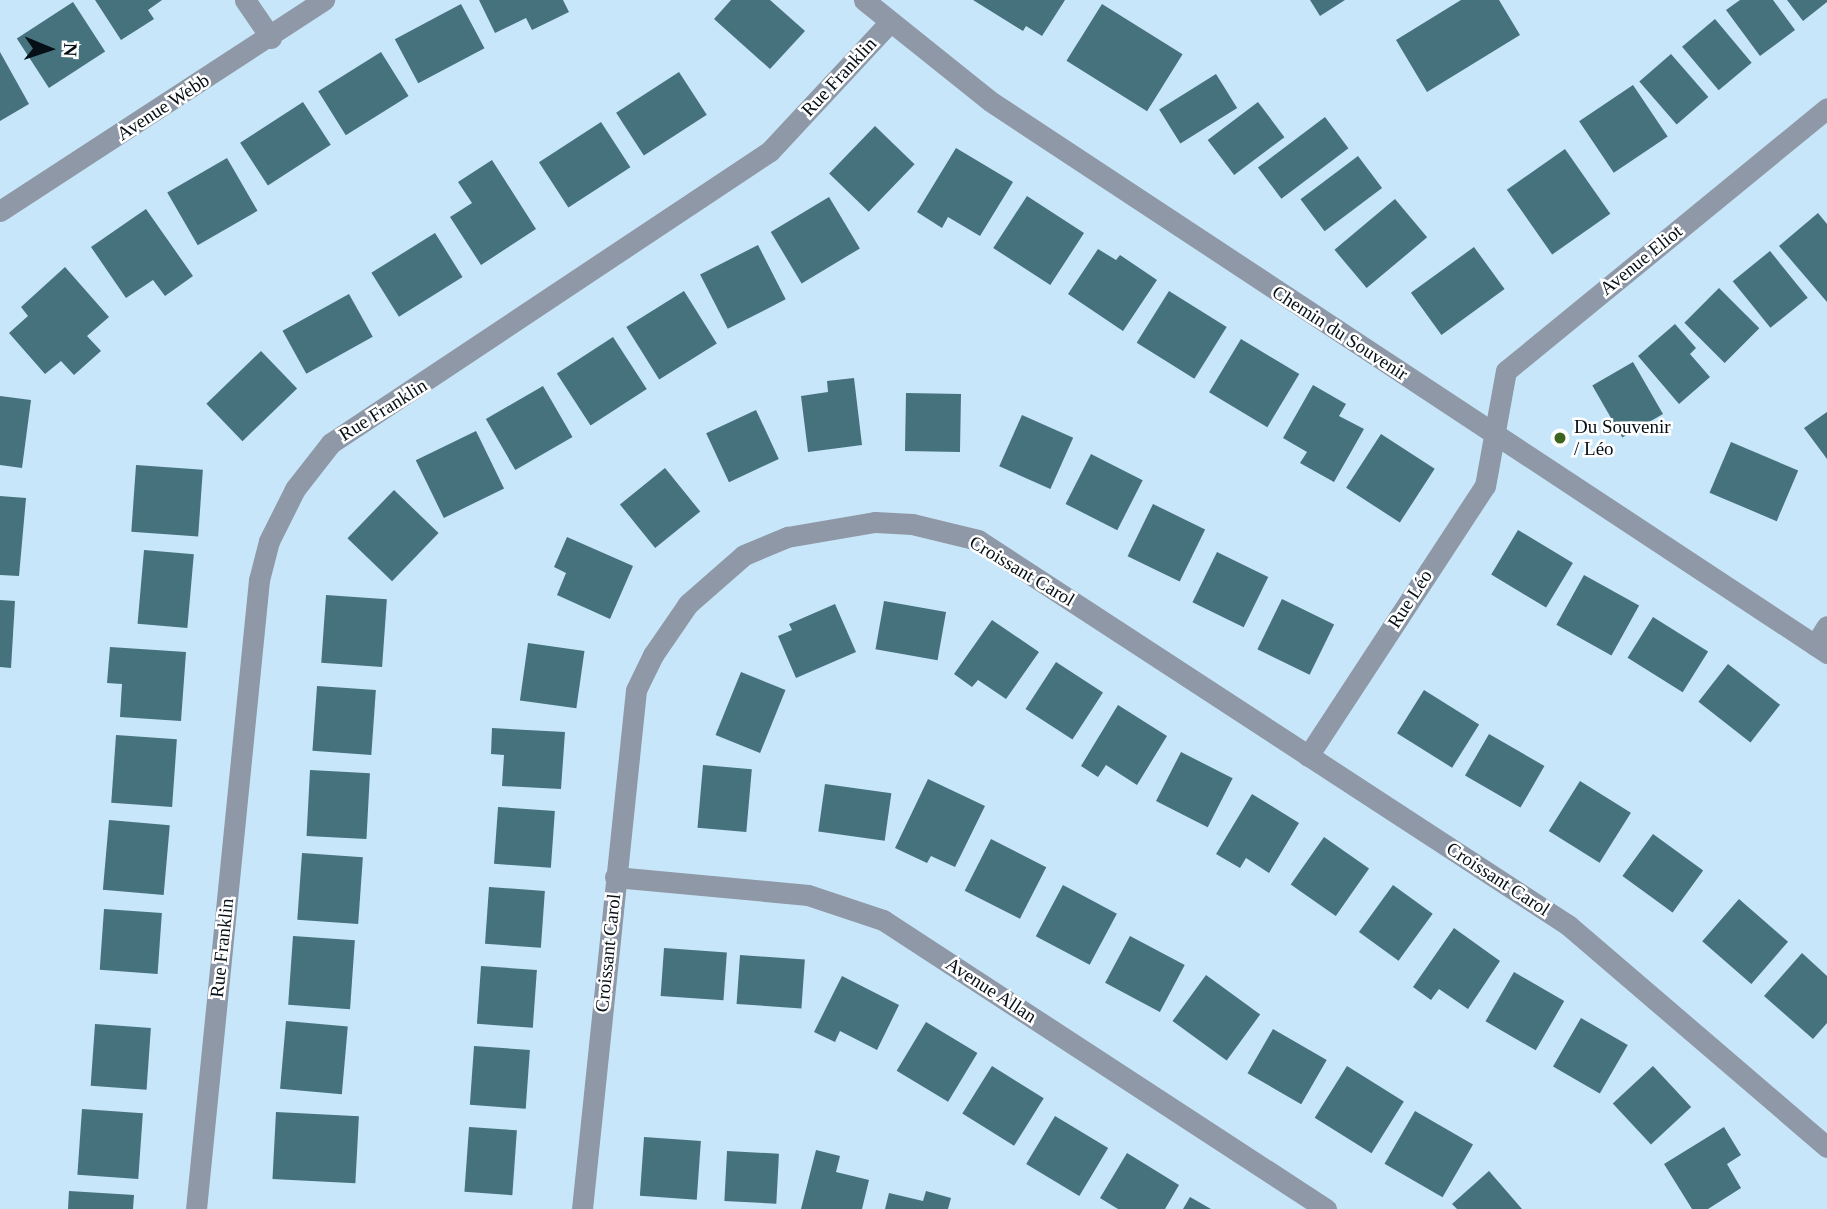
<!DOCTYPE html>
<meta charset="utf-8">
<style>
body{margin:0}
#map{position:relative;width:1827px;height:1209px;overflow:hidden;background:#c8e6f9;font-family:Georgia,serif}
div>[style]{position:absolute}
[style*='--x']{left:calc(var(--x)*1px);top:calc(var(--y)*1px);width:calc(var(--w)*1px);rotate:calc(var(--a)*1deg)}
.building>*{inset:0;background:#45727d;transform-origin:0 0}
.minor>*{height:21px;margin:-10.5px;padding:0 10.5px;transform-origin:10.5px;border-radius:10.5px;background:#8e98a6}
.dots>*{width:19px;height:19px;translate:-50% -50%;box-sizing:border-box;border:4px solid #fff;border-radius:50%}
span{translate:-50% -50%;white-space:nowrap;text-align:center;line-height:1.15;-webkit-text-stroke:5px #fff;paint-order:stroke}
.street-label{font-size:19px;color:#050f15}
.poi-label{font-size:19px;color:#050f15}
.left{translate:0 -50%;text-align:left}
.north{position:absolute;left:14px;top:14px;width:70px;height:70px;-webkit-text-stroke:5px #fff;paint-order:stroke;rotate:92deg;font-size:19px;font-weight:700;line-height:28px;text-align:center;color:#050f15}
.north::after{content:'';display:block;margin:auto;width:24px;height:32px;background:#050f15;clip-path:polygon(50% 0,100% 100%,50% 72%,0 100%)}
</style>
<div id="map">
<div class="building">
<div style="clip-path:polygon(95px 0,162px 0,148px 10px,154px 19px,121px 40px)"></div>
<div style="clip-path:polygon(479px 0,563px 0,569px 12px,532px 30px,526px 18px,495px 33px)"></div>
<div style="clip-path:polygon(731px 0,770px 0,805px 31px,770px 69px,714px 19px)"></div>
<div style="clip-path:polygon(973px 0,1065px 0,1042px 36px,1026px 26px,1023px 31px)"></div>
<div style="clip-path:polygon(1310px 0,1345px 0,1320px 16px)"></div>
<div style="clip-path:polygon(1461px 0,1499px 0,1520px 35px,1427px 92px,1396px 40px)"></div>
<div style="clip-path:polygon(1740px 0,1773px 0,1795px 30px,1760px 56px,1726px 10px)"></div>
<div style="clip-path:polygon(1787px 0,1827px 0,1827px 2px,1803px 21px)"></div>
<div style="left:73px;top:2px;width:59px;height:67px;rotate:57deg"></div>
<div style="left:461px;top:4px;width:50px;height:75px;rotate:62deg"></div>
<div style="left:1102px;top:4px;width:95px;height:67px;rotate:32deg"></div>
<div style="left:1715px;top:19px;width:57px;height:43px;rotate:50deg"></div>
<div style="clip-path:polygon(0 52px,29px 104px,0 121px)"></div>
<div style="left:381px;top:52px;width:52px;height:74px;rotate:58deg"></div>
<div style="left:1671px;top:54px;width:57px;height:42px;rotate:49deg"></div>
<div style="left:679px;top:72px;width:51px;height:75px;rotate:57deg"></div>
<div style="left:1216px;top:74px;width:40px;height:67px;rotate:58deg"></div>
<div style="left:1633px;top:85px;width:62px;height:65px;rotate:56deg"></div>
<div style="left:303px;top:102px;width:51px;height:75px;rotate:57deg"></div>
<div style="left:1258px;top:102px;width:44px;height:63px;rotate:53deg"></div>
<div style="left:1325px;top:117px;width:39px;height:84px;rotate:53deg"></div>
<div style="left:601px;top:122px;width:54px;height:74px;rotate:57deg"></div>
<div style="left:875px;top:126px;width:55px;height:66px;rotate:44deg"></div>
<div style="clip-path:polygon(956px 148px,1013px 182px,980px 236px,948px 217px,942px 228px,917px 212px)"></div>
<div style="left:1565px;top:149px;width:79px;height:71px;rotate:55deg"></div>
<div style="left:1358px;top:156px;width:40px;height:72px;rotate:53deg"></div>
<div style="left:227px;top:158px;width:61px;height:69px;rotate:60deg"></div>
<div style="clip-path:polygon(492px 160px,536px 229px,481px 265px,450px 217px,472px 203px,458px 182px)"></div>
<div style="left:1027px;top:196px;width:68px;height:62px;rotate:33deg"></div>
<div style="left:829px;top:197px;width:60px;height:68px;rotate:59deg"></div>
<div style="left:1395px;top:199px;width:50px;height:79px;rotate:50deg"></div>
<div style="clip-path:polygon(146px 209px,193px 276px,165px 296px,153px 280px,126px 298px,91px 247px)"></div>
<div style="clip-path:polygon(1818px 213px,1827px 224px,1827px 302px,1779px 246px)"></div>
<div style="left:435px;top:233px;width:52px;height:75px;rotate:58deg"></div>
<div style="left:758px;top:245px;width:61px;height:65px;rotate:63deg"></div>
<div style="left:1474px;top:247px;width:52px;height:78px;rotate:54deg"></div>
<div style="clip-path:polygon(1098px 249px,1116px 260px,1120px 255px,1157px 280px,1123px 331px,1068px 294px)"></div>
<div style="left:1770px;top:251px;width:60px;height:48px;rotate:51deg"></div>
<div style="clip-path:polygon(65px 267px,109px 317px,87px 336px,101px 351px,74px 375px,61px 361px,45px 374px,9px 333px,28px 316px,21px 307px)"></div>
<div style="left:1719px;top:288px;width:57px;height:49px;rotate:45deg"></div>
<div style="left:684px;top:291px;width:62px;height:68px;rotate:58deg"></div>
<div style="left:1169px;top:291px;width:68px;height:61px;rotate:32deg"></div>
<div style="left:349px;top:294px;width:49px;height:76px;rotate:61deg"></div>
<div style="clip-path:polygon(1675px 324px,1696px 348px,1690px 354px,1710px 377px,1679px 404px,1638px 356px)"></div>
<div style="left:613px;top:337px;width:62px;height:67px;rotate:57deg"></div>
<div style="left:1241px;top:339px;width:68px;height:62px;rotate:31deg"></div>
<div style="left:261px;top:351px;width:52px;height:76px;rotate:46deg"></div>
<div style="left:1633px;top:362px;width:60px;height:47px;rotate:60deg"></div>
<div style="clip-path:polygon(854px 378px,862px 445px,808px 452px,801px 396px,828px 392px,827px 381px)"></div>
<div style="clip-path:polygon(1313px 385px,1346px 404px,1339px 416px,1364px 429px,1334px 482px,1300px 463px,1307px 452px,1283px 438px)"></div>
<div style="left:543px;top:386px;width:59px;height:66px;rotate:60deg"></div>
<div style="left:906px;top:393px;width:55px;height:58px;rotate:1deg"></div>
<div style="clip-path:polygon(0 396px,31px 400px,22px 468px,0 465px)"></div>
<div style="left:756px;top:410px;width:54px;height:55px;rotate:65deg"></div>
<div style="clip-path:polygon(1827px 412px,1827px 459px,1804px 428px)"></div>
<div style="left:1022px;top:415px;width:56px;height:56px;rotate:24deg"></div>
<div style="left:476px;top:431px;width:64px;height:67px;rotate:64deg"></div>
<div style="left:1381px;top:434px;width:64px;height:64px;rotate:33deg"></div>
<div style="left:1731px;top:442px;width:73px;height:55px;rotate:23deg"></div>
<div style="left:1091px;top:454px;width:58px;height:56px;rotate:27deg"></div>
<div style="left:136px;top:465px;width:67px;height:67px;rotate:4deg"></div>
<div style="left:665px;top:468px;width:56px;height:58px;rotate:51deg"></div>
<div style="left:394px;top:490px;width:62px;height:67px;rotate:44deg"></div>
<div style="clip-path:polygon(0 496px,26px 498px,19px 576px,0 575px)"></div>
<div style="left:1153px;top:504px;width:58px;height:58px;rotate:26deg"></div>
<div style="left:1518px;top:530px;width:64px;height:52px;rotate:31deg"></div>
<div style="clip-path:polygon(567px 537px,633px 566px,610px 619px,557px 595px,566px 573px,554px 567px)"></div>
<div style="left:144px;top:550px;width:50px;height:74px;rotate:5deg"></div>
<div style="left:1217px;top:552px;width:57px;height:56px;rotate:26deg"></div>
<div style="left:1584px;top:575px;width:63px;height:57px;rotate:29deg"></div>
<div style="left:326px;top:595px;width:61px;height:68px;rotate:4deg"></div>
<div style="left:1282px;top:599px;width:58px;height:56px;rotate:26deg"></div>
<div style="clip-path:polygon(0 600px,15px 601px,11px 668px,0 667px)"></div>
<div style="left:884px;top:601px;width:63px;height:49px;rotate:10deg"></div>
<div style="clip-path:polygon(835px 604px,856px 652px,796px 678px,778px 636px,792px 630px,789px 624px)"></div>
<div style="left:1653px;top:617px;width:65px;height:48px;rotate:32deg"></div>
<div style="clip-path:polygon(992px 620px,1039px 652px,1006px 699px,978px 680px,972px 687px,954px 674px)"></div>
<div style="left:528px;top:643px;width:57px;height:58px;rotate:8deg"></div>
<div style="clip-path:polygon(110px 647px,186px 652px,181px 721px,120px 717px,122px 684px,107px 683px)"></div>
<div style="left:1056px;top:662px;width:56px;height:56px;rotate:33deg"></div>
<div style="left:1728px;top:664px;width:66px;height:48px;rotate:38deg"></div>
<div style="left:741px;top:672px;width:48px;height:68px;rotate:22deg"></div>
<div style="left:317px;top:686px;width:59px;height:65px;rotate:4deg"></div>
<div style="left:1424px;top:690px;width:65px;height:51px;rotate:32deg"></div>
<div style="clip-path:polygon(1118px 705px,1167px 736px,1137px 785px,1106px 765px,1098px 777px,1081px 766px)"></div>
<div style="clip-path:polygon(492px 728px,565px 732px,561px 789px,502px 786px,504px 755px,491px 754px)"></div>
<div style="left:1489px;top:734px;width:64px;height:48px;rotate:30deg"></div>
<div style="left:116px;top:735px;width:61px;height:68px;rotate:4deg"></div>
<div style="left:1181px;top:752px;width:58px;height:55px;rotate:27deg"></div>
<div style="left:703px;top:765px;width:49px;height:63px;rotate:5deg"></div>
<div style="left:310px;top:770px;width:60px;height:66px;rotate:3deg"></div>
<div style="clip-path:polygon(928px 779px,985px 806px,955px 867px,931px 856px,927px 863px,895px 848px)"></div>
<div style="left:1580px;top:781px;width:60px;height:59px;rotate:32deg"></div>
<div style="left:825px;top:784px;width:67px;height:48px;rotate:8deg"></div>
<div style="clip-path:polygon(1252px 794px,1299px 823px,1269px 873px,1246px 858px,1240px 868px,1216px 854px)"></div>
<div style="left:498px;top:807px;width:57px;height:57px;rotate:4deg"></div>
<div style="left:109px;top:820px;width:61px;height:70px;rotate:5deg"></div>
<div style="left:1653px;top:834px;width:62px;height:52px;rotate:36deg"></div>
<div style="left:1324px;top:837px;width:55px;height:58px;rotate:35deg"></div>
<div style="left:991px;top:839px;width:62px;height:58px;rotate:27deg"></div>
<div style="left:302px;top:853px;width:61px;height:67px;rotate:4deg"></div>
<div style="left:1063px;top:885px;width:61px;height:58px;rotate:28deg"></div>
<div style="left:1393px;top:885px;width:49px;height:58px;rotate:36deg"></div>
<div style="left:489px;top:887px;width:56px;height:57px;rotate:4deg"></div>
<div style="left:1739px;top:899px;width:65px;height:56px;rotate:41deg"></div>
<div style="left:104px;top:909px;width:58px;height:61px;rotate:4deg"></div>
<div style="clip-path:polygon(1454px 928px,1500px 961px,1468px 1009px,1439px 989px,1431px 1000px,1413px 987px)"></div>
<div style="left:293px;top:936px;width:62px;height:69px;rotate:4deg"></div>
<div style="left:1130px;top:936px;width:62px;height:53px;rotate:28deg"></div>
<div style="left:664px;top:948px;width:63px;height:48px;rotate:4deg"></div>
<div style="clip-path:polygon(1802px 953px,1827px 976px,1827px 1023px,1813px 1039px,1764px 996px)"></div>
<div style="left:740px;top:955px;width:65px;height:49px;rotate:4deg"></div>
<div style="left:481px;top:966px;width:56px;height:58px;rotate:4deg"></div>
<div style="left:1514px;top:972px;width:58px;height:57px;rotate:30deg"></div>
<div style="left:1206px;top:975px;width:67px;height:57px;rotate:36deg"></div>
<div style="clip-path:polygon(842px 976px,899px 1005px,877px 1050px,840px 1031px,835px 1042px,814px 1032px)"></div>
<div style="left:1581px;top:1018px;width:54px;height:56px;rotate:30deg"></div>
<div style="left:286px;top:1021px;width:62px;height:68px;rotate:5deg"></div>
<div style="left:926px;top:1022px;width:60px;height:57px;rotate:31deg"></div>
<div style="left:95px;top:1024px;width:56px;height:62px;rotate:4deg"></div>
<div style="left:1273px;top:1029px;width:62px;height:51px;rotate:30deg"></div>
<div style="left:474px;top:1046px;width:56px;height:59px;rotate:4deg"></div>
<div style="left:992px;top:1066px;width:61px;height:56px;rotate:32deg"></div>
<div style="left:1347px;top:1066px;width:67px;height:61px;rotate:32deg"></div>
<div style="left:1653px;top:1066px;width:56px;height:55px;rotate:47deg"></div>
<div style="left:82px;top:1109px;width:61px;height:66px;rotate:4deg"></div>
<div style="left:1415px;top:1111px;width:67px;height:61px;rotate:30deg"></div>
<div style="left:276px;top:1112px;width:83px;height:67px;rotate:3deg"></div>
<div style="left:1055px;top:1116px;width:62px;height:56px;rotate:31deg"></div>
<div style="left:469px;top:1127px;width:48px;height:65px;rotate:4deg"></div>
<div style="clip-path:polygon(1724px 1127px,1741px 1155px,1727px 1164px,1741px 1188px,1708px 1209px,1692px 1209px,1664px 1164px)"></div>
<div style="left:644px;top:1137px;width:57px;height:59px;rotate:4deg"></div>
<div style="clip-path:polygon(816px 1150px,840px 1156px,836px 1172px,869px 1180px,862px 1209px,801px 1209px)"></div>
<div style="left:727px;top:1151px;width:52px;height:50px;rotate:3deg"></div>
<div style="clip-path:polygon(1127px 1153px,1179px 1185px,1165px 1209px,1118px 1209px,1100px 1198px)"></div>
<div style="clip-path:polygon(1489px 1171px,1522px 1209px,1457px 1209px,1452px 1204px)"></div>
<div style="clip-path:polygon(69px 1191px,134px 1195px,133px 1209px,68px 1209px)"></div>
<div style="clip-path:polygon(926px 1191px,951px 1198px,948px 1209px,885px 1209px,889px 1193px,923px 1201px)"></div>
<div style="clip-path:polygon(1190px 1197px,1211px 1209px,1183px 1209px)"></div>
</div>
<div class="minor">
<div style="--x:245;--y:0;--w:46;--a:55.6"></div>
<div style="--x:864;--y:0;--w:161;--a:38.7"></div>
<div style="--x:990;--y:101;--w:1003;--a:33.4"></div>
<div style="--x:0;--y:211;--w:387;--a:-33.1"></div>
<div style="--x:1815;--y:645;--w:22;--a:-58"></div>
<div style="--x:1308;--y:756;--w:323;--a:-56.8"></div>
<div style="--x:1485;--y:486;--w:117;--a:-79.7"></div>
<div style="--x:1506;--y:371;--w:415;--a:-39.3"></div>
<div style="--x:615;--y:877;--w:194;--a:5.3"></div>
<div style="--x:808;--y:895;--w:79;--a:18.4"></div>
<div style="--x:883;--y:920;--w:529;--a:33.12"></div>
<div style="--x:196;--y:1209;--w:632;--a:-84.28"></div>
<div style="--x:259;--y:580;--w:40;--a:-75.6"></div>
<div style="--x:269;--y:541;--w:58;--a:-63.4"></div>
<div style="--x:295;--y:489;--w:58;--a:-52"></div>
<div style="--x:331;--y:443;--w:527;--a:-33.63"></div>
<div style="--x:770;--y:151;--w:175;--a:-47.1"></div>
<div style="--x:582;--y:1209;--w:522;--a:-84.06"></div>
<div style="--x:636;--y:690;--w:39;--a:-64"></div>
<div style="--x:653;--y:655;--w:62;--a:-55.5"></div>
<div style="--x:688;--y:604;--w:74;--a:-41.2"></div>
<div style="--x:744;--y:555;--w:47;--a:-22.7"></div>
<div style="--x:787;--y:537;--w:89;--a:-9.7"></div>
<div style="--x:875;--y:522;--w:37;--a:3"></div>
<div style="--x:912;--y:524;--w:68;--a:13.6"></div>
<div style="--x:978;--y:540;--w:705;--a:33.13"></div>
<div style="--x:1568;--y:925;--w:341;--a:40.6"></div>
</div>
<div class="dots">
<div style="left:1560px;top:438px;background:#3d641e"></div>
</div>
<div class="street-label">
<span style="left:839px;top:77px;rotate:-47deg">Rue Franklin</span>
<span style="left:163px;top:107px;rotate:-33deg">Avenue Webb</span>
<span style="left:1641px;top:260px;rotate:-39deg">Avenue Eliot</span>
<span style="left:1340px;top:333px;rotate:33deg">Chemin du Souvenir</span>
<span style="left:383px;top:410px;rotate:-32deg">Rue Franklin</span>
<span style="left:1022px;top:571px;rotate:31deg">Croissant Carol</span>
<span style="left:1410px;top:599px;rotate:-57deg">Rue Léo</span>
<span style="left:1498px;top:879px;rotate:33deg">Croissant Carol</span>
<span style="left:222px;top:948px;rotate:-84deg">Rue Franklin</span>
<span style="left:608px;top:953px;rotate:-84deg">Croissant Carol</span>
<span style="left:991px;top:990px;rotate:33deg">Avenue Allan</span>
</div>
<div class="poi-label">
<span class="left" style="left:1574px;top:438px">Du Souvenir<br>/ Léo</span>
</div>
<div class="north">N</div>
</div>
